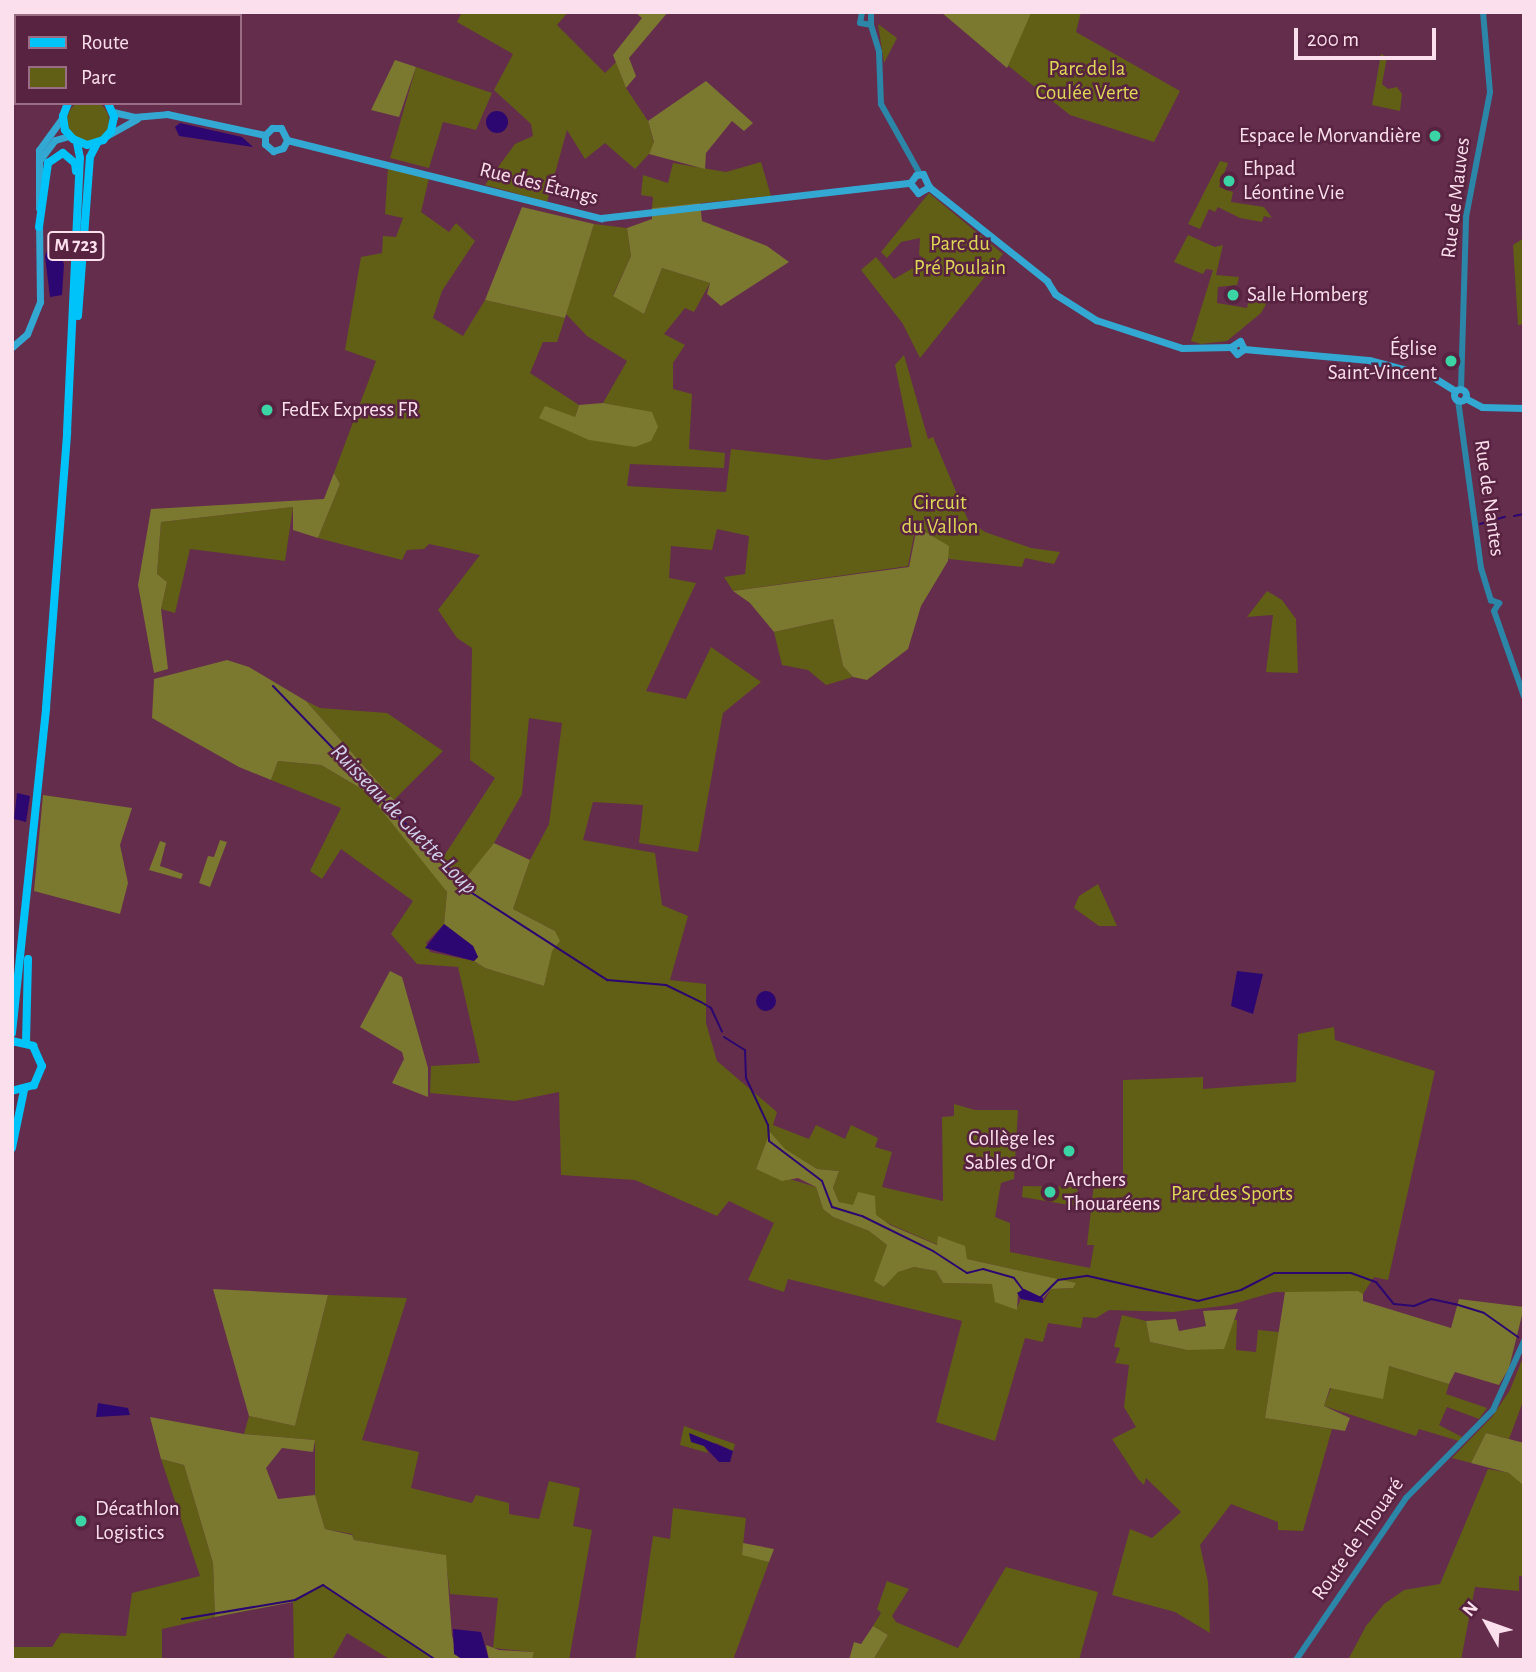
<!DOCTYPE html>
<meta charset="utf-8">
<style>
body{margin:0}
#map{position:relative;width:1536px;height:1672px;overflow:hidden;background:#642d4c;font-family:"Alegreya Sans",sans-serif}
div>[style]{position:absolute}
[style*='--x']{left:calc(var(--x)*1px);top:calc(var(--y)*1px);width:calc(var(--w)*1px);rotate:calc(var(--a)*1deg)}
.green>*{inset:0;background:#615e16}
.round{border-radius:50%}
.forest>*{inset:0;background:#7b7830}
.water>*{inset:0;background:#2c0671}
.stream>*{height:2px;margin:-1px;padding:0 1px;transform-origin:1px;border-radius:1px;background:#2c0671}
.tertiary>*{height:6px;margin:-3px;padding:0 3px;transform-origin:3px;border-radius:3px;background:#2b86a8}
.secondary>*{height:7px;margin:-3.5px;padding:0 3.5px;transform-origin:3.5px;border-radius:3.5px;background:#32a8d2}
.secondary>.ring{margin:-3.5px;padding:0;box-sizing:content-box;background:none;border:7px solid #32a8d2;border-radius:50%}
.primary>*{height:8px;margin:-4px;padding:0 4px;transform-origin:4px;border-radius:4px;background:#00c3fa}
.dots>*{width:19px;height:19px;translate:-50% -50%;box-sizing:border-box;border:4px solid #582241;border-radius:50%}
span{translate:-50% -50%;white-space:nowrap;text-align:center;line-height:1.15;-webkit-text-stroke:5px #582241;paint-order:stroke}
.shield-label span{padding:2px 5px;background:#582241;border:2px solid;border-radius:5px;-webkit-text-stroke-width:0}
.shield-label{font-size:19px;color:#fbdfec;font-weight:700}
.park-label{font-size:21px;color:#ddd856}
.poi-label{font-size:21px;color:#fbdfec}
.right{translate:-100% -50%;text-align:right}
.left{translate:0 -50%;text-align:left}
.street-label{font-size:21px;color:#fbdfec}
.water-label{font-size:23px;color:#d2d1ec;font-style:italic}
.frame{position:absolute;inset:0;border:14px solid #fbdfec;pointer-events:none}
.legend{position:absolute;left:14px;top:14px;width:228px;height:91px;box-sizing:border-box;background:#582241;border:2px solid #996e85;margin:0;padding:9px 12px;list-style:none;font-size:21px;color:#fbdfec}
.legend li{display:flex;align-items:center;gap:14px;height:35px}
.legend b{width:35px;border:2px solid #996e85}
.north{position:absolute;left:1452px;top:1588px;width:70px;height:70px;-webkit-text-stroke:5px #582241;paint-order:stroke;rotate:310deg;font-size:19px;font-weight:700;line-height:28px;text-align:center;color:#fbdfec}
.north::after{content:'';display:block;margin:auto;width:24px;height:32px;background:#fbdfec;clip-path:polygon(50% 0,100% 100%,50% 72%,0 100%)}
.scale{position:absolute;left:1294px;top:28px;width:142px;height:32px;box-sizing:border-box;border:4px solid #fbdfec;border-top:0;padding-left:9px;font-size:21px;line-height:24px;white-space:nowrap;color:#fbdfec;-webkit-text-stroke:5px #582241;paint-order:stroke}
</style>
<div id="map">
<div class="green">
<div style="clip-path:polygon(462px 12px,568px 12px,557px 25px,605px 73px,616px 62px,626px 88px,648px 121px,654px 143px,649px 154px,635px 169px,605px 143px,585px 159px,567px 130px,547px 202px,485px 185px,515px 144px,533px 136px,531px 124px,494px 90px,513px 54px,457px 22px)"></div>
<div style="clip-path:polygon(941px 12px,1081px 12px,1076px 32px,1180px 91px,1154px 142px,1070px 115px)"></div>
<div style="clip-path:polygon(878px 24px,897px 38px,884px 63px)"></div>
<div style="clip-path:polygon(1381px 54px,1387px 57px,1382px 84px,1388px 89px,1397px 87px,1402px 94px,1400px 111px,1372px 105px)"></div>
<div style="clip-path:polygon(416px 67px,492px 93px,476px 130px,443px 122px,429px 168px,390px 158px)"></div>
<div class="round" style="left:67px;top:100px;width:42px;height:42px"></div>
<div style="clip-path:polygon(1220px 161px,1228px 163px,1219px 187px,1233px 192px,1231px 202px,1264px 207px,1272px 218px,1264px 216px,1262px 222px,1240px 218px,1218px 207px,1215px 212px,1209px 209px,1200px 229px,1188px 224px)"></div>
<div style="clip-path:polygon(761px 162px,771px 196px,652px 208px,653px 197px,641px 195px,643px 175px,668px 183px,673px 163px,726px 172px)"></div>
<div style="clip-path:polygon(evenodd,388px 167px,429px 178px,421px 212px,449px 232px,456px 223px,475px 241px,442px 291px,433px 318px,463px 336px,485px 300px,565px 318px,557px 342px,543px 342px,530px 373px,579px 405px,575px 417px,589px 440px,652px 413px,603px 403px,627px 361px,587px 336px,566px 314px,594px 224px,627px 228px,631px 256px,613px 295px,644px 314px,662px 268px,710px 283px,694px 312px,685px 308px,664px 334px,685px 345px,673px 363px,673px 389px,692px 394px,689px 449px,725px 453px,724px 468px,630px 464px,627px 486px,726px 492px,731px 449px,826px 460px,912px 447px,895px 365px,904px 355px,928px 439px,933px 437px,968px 520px,985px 532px,1031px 548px,1060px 552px,1054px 564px,1025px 558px,1022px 567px,949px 559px,916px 525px,908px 566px,733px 591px,724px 577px,745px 574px,749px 536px,717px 529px,712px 550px,671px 546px,669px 578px,696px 583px,646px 691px,686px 699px,711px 647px,761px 682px,723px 713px,698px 852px,639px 843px,643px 805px,593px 802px,583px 840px,655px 853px,662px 905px,688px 916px,670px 980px,706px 984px,706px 1023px,717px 1061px,777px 1112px,773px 1125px,809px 1139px,816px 1125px,845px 1139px,851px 1125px,878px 1138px,875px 1147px,892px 1152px,882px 1187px,943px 1201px,942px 1117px,954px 1116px,954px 1104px,975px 1110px,1018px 1110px,1014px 1179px,1001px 1183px,995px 1217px,1010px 1223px,1010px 1252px,1090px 1268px,1094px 1245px,1087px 1245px,1094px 1184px,1123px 1185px,1123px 1080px,1203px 1077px,1203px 1089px,1296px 1082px,1298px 1034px,1334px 1027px,1335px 1040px,1435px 1071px,1388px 1280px,1374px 1277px,1363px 1294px,1275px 1292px,1230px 1305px,1173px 1312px,1109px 1310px,1096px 1318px,1083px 1317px,1081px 1328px,1048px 1323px,1043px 1342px,1025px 1338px,995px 1441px,936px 1422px,962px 1321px,788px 1279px,784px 1292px,748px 1280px,774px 1223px,729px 1201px,717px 1216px,635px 1180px,561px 1175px,559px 1092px,515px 1101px,430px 1093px,431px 1066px,480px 1063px,458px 967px,417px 964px,391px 934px,413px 901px,341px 849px,322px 879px,310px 871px,341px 808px,271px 780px,278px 761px,321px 765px,367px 792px,428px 865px,447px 892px,444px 924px,426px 943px,430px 952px,474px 961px,485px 968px,544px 986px,555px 931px,513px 909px,530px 860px,549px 824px,562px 723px,529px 718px,522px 794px,494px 843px,466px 879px,442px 859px,495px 778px,470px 760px,472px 648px,457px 638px,438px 610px,480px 555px,429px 544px,424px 549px,407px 550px,402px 560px,318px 538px,340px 484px,334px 473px,376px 361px,345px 350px,361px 257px,382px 253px,383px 236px,396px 237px,403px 218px,385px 214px,388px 167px,770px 1133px,784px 1149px,817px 1169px,839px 1171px,833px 1188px,839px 1202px,938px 1245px,938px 1236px,967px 1259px,1075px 1283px,1073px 1288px,1051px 1289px,1043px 1303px,1021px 1299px,1016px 1310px,992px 1284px,943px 1283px,936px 1271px,914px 1267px,897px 1272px,884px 1287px,875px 1281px,887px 1245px,869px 1231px,833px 1217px,823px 1209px,816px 1187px,756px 1169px,770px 1133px)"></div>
<div style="clip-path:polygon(929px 193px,1003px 254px,920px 358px,903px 324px,861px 270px,876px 257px,894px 279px,927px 260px,919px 255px,920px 238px,901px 242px,887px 258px,881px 252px)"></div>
<div style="clip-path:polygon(1188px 235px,1215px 247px,1223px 245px,1216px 275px,1239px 277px,1237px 285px,1218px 287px,1217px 303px,1247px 308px,1251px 290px,1273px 292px,1261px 313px,1227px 341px,1201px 344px,1191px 341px,1213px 270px,1206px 269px,1203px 274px,1174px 262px)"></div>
<div style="clip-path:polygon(1524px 238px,1524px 324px,1518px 325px,1513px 245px)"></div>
<div style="clip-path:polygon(293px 507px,285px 561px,190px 549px,175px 613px,161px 609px,167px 582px,157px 574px,161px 522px)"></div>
<div style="clip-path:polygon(1267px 591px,1282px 600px,1296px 619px,1298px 673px,1266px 672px,1273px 615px,1247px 617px)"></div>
<div style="clip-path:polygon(833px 619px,843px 666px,853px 677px,826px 685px,808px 670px,782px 665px,774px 632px)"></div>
<div style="clip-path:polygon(306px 701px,320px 708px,387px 713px,443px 751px,394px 800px)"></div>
<div style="clip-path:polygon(1098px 884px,1117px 926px,1099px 926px,1074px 908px,1079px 896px)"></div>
<div style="clip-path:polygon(1023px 1186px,1078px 1187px,1075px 1206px,1022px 1197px)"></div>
<div style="clip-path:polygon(328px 1295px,407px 1298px,362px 1440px,419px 1452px,411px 1488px,472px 1503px,476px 1495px,509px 1503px,509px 1514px,539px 1519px,549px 1481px,580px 1488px,573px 1526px,592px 1530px,569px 1660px,532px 1660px,534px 1652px,493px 1648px,498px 1598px,450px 1594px,445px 1555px,354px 1540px,352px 1534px,325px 1529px,315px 1495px,315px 1440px,244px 1434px,249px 1416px,295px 1426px)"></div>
<div style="clip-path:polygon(1122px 1315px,1146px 1321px,1150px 1342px,1187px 1350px,1231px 1319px,1237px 1320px,1236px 1350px,1256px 1352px,1258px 1330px,1279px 1332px,1265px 1418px,1332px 1429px,1303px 1531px,1278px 1530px,1278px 1522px,1231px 1504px,1200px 1545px,1208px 1582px,1210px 1633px,1175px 1612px,1112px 1595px,1130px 1529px,1152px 1538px,1181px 1512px,1146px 1478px,1144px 1485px,1138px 1479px,1112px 1439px,1136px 1427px,1124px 1407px,1129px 1365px,1115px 1363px,1120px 1348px,1114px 1347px)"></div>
<div style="clip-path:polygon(1524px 1355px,1524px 1399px,1509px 1439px,1486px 1433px,1471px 1463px,1452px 1458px,1492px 1417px,1510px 1390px)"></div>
<div style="clip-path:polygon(1389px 1366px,1449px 1384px,1446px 1394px,1487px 1408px,1479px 1419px,1447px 1407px,1439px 1425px,1462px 1437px,1459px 1441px,1419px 1429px,1416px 1436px,1324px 1406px,1331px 1388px)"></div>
<div style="clip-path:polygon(684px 1426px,735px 1444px,733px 1451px,716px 1443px,704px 1446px,708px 1453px,680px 1445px)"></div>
<div style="clip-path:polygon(161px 1459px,184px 1465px,213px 1563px,215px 1617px,162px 1629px,162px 1660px,12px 1660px,12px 1647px,52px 1647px,61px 1633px,126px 1636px,132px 1593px,200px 1576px)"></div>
<div style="clip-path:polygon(1488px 1469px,1510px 1473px,1524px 1486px,1524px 1576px,1519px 1576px,1519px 1591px,1475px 1587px,1461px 1660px,1348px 1660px,1366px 1626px,1384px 1604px,1404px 1590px,1440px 1584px)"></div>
<div style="clip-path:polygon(673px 1508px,746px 1518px,742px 1554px,769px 1562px,733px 1660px,635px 1660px,653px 1536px,670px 1539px)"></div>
<div style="clip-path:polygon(1006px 1567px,1098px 1592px,1079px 1660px,873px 1660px,888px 1635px,873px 1626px,881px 1613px,877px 1609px,887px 1581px,909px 1589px,892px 1616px,896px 1622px,958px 1648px)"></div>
<div style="clip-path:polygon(322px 1585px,387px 1628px,437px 1660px,391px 1660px,347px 1633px,332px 1660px,294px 1660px,293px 1602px)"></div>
</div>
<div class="forest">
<div style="clip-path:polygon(635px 12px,668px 12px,629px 58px,636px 76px,626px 88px,613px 55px,642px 18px)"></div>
<div style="clip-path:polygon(941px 12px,1030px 12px,1031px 13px,1007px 68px)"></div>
<div style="clip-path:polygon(395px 60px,416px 67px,399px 117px,371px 110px)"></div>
<div style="clip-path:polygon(706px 81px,753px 123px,744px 131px,732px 121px,706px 153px,705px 169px,649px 154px,654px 142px,648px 121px)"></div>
<div style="clip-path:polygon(700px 203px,702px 221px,767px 246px,789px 262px,721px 306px,707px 294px,710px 283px,662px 268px,644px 314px,613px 296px,631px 256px,627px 228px,652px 219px,652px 208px)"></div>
<div style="clip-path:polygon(522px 207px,594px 224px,565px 318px,485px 300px)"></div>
<div style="clip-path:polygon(603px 403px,652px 412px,658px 427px,651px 441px,635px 447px,589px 440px,539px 418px,545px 406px,575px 417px,579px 405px)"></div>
<div style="clip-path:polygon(334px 473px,340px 484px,318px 538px,293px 530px,293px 507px,161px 522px,157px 574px,167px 582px,161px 609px,168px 669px,154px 673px,138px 585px,151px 509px,324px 499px)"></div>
<div style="clip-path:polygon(922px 530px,949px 546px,948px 561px,921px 606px,908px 649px,867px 680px,853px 677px,843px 666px,833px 619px,774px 632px,750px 603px,733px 591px,909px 567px,916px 532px)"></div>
<div style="clip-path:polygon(227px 660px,249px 667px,306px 701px,394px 800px,387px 808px,438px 863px,442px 859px,466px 878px,494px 843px,530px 860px,513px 909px,555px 931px,560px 941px,552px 951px,544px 986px,485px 968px,474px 961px,478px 957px,473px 946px,444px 924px,447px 892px,367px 792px,321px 765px,278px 761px,271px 780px,239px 767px,152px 718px,154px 679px)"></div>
<div style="clip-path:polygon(43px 795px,132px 808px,120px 845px,128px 883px,120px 914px,34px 891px)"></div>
<div style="clip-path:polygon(220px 840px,227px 842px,210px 887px,199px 883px,208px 856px,214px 857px)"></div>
<div style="clip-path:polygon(160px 841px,166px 843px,160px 866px,183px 874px,181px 879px,149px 870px)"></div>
<div style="clip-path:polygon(390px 971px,402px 977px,428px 1068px,428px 1097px,392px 1083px,404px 1059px,402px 1052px,360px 1027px)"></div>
<div style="clip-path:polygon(770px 1132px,785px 1149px,817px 1169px,839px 1171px,833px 1188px,839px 1202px,853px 1205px,858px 1192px,875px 1196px,876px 1215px,890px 1225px,937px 1245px,938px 1236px,965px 1246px,967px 1259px,1076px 1283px,1073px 1288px,1051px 1289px,1043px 1298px,1024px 1289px,1018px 1293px,1017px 1310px,995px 1302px,992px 1284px,943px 1283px,936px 1271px,914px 1267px,898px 1272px,884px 1287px,874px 1281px,887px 1245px,869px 1231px,833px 1217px,823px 1209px,816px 1187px,798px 1178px,782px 1181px,756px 1169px)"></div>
<div style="clip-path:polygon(213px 1289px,328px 1295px,295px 1426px,249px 1416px)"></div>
<div style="clip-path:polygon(1358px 1291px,1363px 1294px,1363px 1301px,1451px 1328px,1459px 1299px,1524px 1307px,1509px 1368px,1499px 1385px,1455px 1372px,1449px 1384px,1389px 1366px,1383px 1399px,1330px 1388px,1324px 1406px,1350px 1418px,1345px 1431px,1265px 1418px,1285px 1292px)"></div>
<div style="clip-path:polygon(1238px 1309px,1224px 1349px,1187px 1350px,1150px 1342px,1146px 1321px,1176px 1319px,1179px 1331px,1206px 1326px,1203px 1311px)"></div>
<div style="clip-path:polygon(150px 1417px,244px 1434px,315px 1440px,313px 1452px,282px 1448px,266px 1468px,278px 1499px,315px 1495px,325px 1529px,352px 1535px,354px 1540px,446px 1555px,452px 1636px,458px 1657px,464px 1660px,437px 1660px,322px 1585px,293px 1602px,215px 1617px,213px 1563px,184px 1465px,161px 1459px)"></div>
<div style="clip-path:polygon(1486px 1433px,1524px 1443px,1524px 1486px,1509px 1473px,1471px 1463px)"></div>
<div style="clip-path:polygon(743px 1543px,774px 1549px,769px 1562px,742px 1555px)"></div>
<div style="clip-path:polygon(873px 1626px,888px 1635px,873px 1660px,849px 1660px,854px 1642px,861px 1644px)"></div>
<div style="clip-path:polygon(486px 1645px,499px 1650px,534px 1652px,532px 1660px,489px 1660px)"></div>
</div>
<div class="water">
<div class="round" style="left:486px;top:111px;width:22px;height:22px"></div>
<div style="clip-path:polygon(180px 123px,242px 137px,253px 147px,179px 136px,175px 127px)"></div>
<div style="clip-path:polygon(57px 248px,64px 264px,62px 295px,50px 297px,45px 256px,48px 249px)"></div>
<div style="clip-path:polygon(17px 793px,30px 796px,26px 822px,14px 819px)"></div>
<div style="clip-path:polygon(444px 924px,473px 946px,478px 957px,474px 961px,425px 948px)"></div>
<div style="clip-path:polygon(1237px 971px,1263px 974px,1253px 1014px,1231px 1006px)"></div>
<div class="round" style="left:756px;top:991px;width:20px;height:20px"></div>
<div style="clip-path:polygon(1024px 1289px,1043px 1298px,1043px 1303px,1021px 1299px,1017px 1293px)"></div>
<div style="clip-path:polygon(98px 1403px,128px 1408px,130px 1415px,96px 1417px)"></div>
<div style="clip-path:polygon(689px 1433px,733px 1451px,730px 1462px,719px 1462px,704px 1446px,691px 1442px)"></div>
<div style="clip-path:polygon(453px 1629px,481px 1632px,489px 1660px,464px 1660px,454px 1654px)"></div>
</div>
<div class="stream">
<div style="--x:1514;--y:516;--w:10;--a:-11"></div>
<div style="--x:1480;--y:524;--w:26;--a:-16"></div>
<div style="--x:273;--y:686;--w:287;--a:46.1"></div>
<div style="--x:472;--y:893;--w:161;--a:32.8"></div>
<div style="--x:607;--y:980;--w:59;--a:4.8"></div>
<div style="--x:666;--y:985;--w:39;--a:26"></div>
<div style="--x:701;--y:1002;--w:12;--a:31"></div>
<div style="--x:711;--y:1008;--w:26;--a:65"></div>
<div style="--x:724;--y:1037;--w:25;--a:32"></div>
<div style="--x:745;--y:1050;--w:28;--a:88"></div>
<div style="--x:746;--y:1078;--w:52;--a:64.9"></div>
<div style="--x:768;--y:1125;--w:16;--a:86"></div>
<div style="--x:769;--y:1141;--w:66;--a:37"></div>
<div style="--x:822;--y:1181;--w:28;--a:69"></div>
<div style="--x:832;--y:1207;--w:31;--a:17"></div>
<div style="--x:862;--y:1216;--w:79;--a:26.2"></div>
<div style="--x:933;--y:1251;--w:40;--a:32.9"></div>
<div style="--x:967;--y:1273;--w:16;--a:-14"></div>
<div style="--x:983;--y:1269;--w:32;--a:16"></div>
<div style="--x:1014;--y:1278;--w:15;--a:53"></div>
<div style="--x:1041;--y:1297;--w:24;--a:-45"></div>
<div style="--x:1058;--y:1280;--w:30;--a:-8"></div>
<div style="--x:1088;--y:1276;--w:113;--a:12.8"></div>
<div style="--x:1198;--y:1301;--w:44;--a:-14.3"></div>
<div style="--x:1241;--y:1290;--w:37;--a:-27"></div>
<div style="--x:1274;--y:1273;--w:77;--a:0"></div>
<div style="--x:1351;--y:1273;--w:27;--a:20"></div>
<div style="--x:1376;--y:1282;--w:28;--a:51"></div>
<div style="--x:1394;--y:1304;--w:20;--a:6"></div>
<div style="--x:1414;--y:1306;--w:18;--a:-22"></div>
<div style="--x:1431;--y:1299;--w:25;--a:12"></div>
<div style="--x:1455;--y:1304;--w:30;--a:17"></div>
<div style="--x:1484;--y:1313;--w:42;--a:35.2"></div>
<div style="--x:182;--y:1619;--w:115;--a:-9.5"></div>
<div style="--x:295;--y:1600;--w:32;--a:-28"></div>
<div style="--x:323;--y:1585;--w:136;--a:33.6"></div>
</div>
<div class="tertiary">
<div style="--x:862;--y:12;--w:11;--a:100"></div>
<div style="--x:860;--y:23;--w:11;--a:10"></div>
<div style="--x:871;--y:25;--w:28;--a:73"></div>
<div style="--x:879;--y:52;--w:52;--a:87.8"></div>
<div style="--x:881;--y:104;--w:80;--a:60.9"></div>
<div style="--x:871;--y:25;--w:13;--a:-90"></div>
<div style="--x:1461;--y:389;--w:172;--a:-88.3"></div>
<div style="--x:1466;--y:217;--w:127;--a:-79.1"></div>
<div style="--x:1490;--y:92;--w:80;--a:-95"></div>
<div style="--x:1458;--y:400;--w:170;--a:82.2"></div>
<div style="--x:1481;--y:568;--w:34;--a:73"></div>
<div style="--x:1491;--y:600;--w:9;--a:21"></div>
<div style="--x:1499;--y:603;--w:9;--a:122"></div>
<div style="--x:1494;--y:611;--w:90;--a:70.6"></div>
<div style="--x:1296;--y:1660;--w:196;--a:-55.8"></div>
<div style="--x:1406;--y:1498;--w:124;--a:-45.3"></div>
<div style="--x:1493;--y:1410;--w:76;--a:-65.8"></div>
</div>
<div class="secondary">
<div style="--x:113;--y:112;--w:22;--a:13"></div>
<div style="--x:134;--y:117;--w:33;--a:-5"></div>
<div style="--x:167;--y:114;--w:100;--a:12.1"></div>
<div style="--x:108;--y:135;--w:33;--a:-29"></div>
<div style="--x:265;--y:135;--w:9;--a:90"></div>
<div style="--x:265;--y:144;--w:11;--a:41"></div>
<div style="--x:273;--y:151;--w:10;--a:-17"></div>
<div style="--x:283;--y:148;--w:9;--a:-63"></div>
<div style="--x:265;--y:135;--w:10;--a:-45"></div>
<div style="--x:272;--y:128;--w:9;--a:0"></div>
<div style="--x:281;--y:128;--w:13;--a:63"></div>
<div style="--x:287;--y:140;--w:324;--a:14"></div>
<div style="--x:601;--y:218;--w:311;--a:-6.5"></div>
<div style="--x:39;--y:161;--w:26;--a:-53"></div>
<div style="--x:55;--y:140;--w:15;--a:-16"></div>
<div style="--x:910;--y:183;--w:10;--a:-53"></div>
<div style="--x:916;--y:175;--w:7;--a:-8"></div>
<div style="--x:923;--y:174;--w:14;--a:65"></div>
<div style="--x:910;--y:183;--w:13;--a:51"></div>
<div style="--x:918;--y:193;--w:13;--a:-29"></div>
<div style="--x:929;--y:187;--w:151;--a:38.5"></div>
<div style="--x:1047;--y:281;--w:15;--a:58"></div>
<div style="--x:1055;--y:294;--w:49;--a:32.4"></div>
<div style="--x:1096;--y:320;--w:90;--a:18"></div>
<div style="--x:1182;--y:348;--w:49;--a:-1.2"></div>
<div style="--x:39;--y:208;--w:58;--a:-90"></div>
<div style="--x:39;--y:150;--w:41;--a:-54"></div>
<div style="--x:12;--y:347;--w:20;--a:-41"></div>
<div style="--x:27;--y:334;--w:35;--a:-68"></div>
<div style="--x:40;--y:302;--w:79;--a:-90.7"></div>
<div style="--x:1231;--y:347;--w:11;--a:-34"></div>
<div style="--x:1240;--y:341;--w:9;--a:63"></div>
<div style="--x:1231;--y:347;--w:9;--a:49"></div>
<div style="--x:1237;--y:354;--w:9;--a:-36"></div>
<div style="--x:1244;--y:349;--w:125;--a:5"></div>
<div style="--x:1369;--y:360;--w:66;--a:14.9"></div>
<div style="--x:1433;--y:377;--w:26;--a:32"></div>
<div class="ring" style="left:1454px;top:389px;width:5px;height:5px"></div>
<div style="--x:1465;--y:398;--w:19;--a:28"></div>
<div style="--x:1482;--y:407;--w:42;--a:1.4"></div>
</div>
<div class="primary">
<div style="--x:90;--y:16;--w:4;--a:-90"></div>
<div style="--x:99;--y:16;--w:4;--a:-76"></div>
<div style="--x:68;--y:103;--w:14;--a:111"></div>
<div style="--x:63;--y:116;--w:14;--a:82"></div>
<div style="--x:65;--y:130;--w:12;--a:48"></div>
<div style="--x:73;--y:139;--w:15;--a:23"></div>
<div style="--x:87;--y:145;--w:17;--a:-17"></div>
<div style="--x:103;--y:140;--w:12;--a:-48"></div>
<div style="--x:111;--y:131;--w:14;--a:-78"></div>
<div style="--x:114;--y:117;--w:15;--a:-113"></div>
<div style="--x:39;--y:227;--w:65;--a:-82"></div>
<div style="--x:48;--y:163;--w:18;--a:-34"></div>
<div style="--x:63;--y:153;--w:16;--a:40"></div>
<div style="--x:75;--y:163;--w:8;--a:83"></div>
<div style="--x:78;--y:316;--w:159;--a:-85.7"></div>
<div style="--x:90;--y:157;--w:16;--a:-63"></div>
<div style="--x:12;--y:1033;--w:327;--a:-84"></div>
<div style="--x:46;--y:708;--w:277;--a:-85.6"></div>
<div style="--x:67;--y:432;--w:274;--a:-87.3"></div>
<div style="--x:80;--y:158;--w:16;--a:-101"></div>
<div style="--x:12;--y:1041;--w:22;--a:13"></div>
<div style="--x:33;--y:1046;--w:22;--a:66"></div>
<div style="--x:42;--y:1066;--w:21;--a:113"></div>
<div style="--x:34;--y:1085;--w:23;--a:165"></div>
<div style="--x:26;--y:1042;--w:83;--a:-88.6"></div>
<div style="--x:12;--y:1148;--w:59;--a:-78.3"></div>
</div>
<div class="dots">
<div style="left:1435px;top:136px;background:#3bd4a4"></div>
<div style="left:1229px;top:181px;background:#3bd4a4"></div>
<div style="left:1233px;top:295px;background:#3bd4a4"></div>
<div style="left:1451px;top:361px;background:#3bd4a4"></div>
<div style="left:267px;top:410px;background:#3bd4a4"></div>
<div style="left:1069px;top:1151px;background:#3bd4a4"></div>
<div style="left:1050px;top:1192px;background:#3bd4a4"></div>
<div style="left:81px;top:1521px;background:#3bd4a4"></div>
</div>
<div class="shield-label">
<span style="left:76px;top:246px">M 723</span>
</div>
<div class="park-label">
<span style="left:1087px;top:81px">Parc de la<br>Coulée Verte</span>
<span style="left:960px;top:256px">Parc du<br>Pré Poulain</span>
<span style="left:940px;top:515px">Circuit<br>du Vallon</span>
<span style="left:1232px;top:1194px">Parc des Sports</span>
</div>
<div class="poi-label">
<span class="right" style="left:1421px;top:136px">Espace le Morvandière</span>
<span class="left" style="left:1243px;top:181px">Ehpad<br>Léontine Vie</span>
<span class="left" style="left:1247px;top:295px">Salle Homberg</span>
<span class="right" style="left:1437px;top:361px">Église<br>Saint-Vincent</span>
<span class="left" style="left:281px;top:410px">FedEx Express FR</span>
<span class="right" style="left:1055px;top:1151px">Collège les<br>Sables d'Or</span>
<span class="left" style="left:1064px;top:1192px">Archers<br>Thouaréens</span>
<span class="left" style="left:95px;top:1521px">Décathlon<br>Logistics</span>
</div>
<div class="street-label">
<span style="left:539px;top:184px;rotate:14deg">Rue des Étangs</span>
<span style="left:1456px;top:198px;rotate:-83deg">Rue de Mauves</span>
<span style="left:1489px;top:498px;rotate:82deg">Rue de Nantes</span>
<span style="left:1358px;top:1539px;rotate:-55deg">Route de Thouaré</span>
</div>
<div class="water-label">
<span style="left:403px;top:820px;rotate:46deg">Ruisseau de Guette-Loup</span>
</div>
<div class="frame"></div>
<ul class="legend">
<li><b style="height:9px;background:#00c3fa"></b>Route</li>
<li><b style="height:19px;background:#615e16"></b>Parc</li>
</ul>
<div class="north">N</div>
<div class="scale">200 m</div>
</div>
